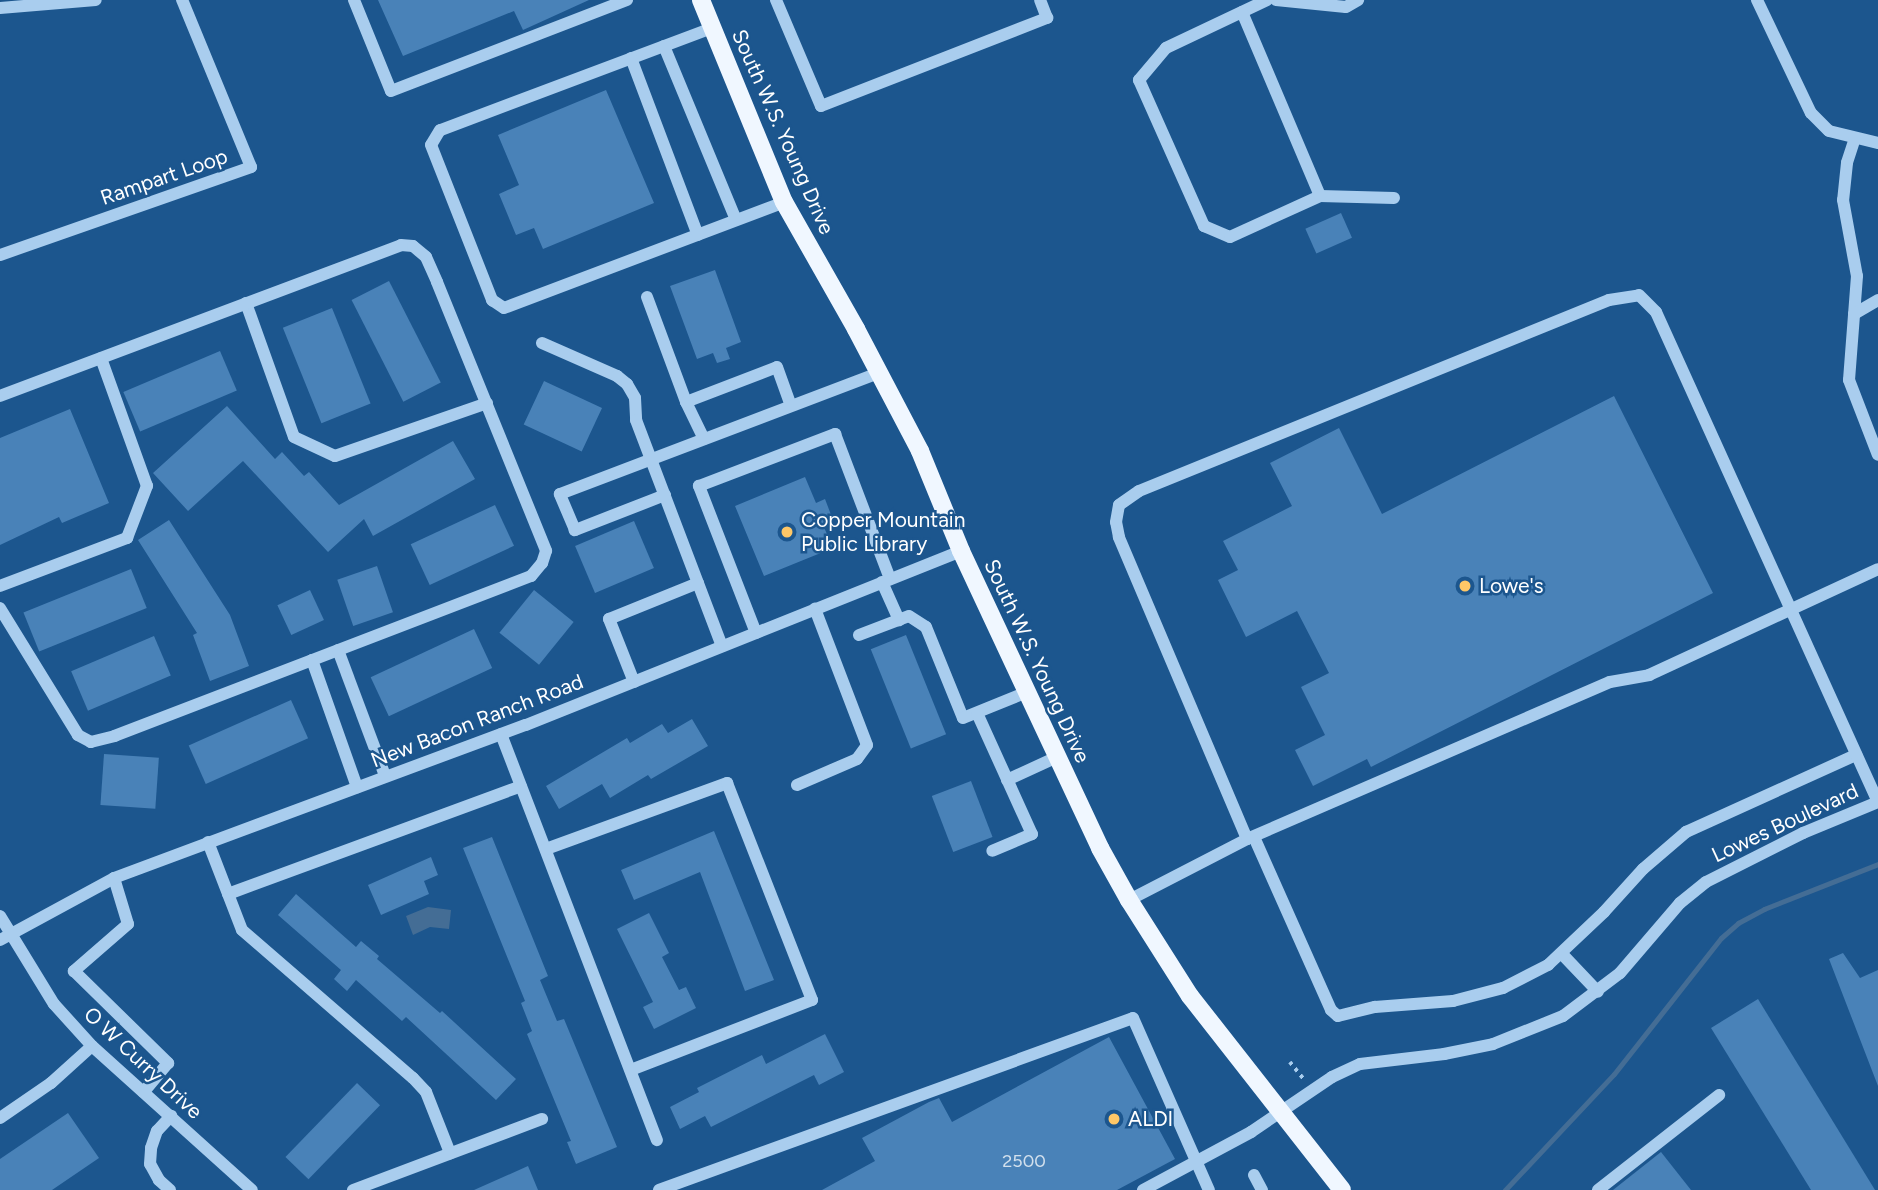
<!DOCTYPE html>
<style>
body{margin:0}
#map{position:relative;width:1878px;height:1190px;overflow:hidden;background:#1c568e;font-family:Figtree,sans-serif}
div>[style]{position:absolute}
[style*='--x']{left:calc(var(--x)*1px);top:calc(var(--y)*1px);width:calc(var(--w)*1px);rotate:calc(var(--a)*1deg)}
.water>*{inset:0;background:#446d95}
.stream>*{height:5px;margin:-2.5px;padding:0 2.5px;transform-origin:2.5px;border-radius:2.5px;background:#446d95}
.building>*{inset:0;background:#4982b8;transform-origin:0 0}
.path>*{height:3.5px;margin-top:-1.75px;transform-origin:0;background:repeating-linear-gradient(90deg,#a9cdee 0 3.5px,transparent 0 8.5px)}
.minor>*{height:12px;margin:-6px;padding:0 6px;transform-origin:6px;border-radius:6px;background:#a9cdee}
.major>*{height:18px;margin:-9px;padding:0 9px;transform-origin:9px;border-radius:9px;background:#f0f7ff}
.dots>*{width:19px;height:19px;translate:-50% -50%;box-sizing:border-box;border:4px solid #1c568e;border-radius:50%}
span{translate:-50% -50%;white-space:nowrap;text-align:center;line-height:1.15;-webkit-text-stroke:5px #1c568e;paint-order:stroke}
.number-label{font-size:18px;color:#d2e0ed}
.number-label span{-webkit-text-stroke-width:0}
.street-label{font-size:21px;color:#fff}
.poi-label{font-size:21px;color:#fff}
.left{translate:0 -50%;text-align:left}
</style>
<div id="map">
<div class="water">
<div style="clip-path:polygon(428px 907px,451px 910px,449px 929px,430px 927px,413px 935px,406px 916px)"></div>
</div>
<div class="stream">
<div style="--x:1505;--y:1190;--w:159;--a:-46.8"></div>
<div style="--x:1614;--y:1074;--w:173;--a:-51.8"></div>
<div style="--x:1721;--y:938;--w:23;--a:-41"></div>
<div style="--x:1738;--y:923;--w:30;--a:-28"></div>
<div style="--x:1764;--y:909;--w:123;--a:-21.5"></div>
</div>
<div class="building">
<div style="clip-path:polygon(378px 0,589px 0,523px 30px,514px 11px,403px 56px)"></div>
<div style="clip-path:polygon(606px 90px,654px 203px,543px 249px,534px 228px,516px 235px,499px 194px,519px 185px,498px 135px)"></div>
<div style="left:1341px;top:213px;width:27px;height:39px;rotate:66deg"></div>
<div style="clip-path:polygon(715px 270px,741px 342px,726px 348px,730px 359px,717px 363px,713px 353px,697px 359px,670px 286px)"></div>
<div style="left:389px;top:281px;width:114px;height:42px;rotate:63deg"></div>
<div style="left:332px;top:308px;width:103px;height:53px;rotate:68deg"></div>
<div style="left:220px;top:351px;width:43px;height:105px;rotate:67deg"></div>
<div style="left:544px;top:381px;width:64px;height:48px;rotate:25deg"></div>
<div style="clip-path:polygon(1614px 396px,1713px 593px,1371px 767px,1367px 759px,1313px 786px,1295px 750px,1325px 735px,1301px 687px,1329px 673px,1297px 611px,1246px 637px,1218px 580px,1238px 570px,1223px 541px,1292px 506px,1270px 463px,1339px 428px,1382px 514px)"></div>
<div style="clip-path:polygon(227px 406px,275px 459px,282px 452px,304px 476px,309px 472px,339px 505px,453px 441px,475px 479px,373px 536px,364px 519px,328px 552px,243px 461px,188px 511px,153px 473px)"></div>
<div style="clip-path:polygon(70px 409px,109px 503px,62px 523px,59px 517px,0 545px,0 438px)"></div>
<div style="clip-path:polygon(805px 477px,816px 503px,825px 499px,833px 520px,823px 525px,833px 548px,764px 576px,735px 506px)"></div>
<div style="left:495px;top:505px;width:45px;height:93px;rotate:65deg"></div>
<div style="clip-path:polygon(169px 520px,230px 615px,249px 666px,210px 681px,193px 635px,197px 633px,138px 540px)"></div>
<div style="left:634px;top:521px;width:51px;height:64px;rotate:67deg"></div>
<div style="left:377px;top:566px;width:49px;height:42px;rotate:71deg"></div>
<div style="left:131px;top:569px;width:42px;height:116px;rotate:68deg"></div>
<div style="left:310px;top:590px;width:33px;height:36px;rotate:65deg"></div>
<div style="left:534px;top:590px;width:51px;height:55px;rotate:39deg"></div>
<div style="left:474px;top:629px;width:43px;height:114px;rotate:65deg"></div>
<div style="left:906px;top:635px;width:107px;height:38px;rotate:68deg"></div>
<div style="left:154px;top:636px;width:43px;height:90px;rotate:67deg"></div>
<div style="left:291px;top:700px;width:42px;height:112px;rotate:66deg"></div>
<div style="clip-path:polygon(692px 719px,708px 746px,651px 779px,648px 775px,610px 798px,602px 784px,559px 809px,546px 786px,627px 738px,630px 743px,662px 724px,668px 733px)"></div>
<div style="left:104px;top:754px;width:55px;height:51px;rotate:4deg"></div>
<div style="left:971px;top:781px;width:60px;height:42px;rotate:69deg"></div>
<div style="clip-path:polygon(714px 831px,774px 980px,745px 991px,700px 872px,634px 900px,621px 870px)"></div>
<div style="clip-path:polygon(492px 837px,548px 976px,540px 980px,557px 1021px,564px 1019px,617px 1147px,576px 1164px,567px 1142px,571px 1141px,527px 1034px,532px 1031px,521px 1003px,525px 1001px,463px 848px)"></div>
<div style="clip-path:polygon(431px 857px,438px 875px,424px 881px,429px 894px,381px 915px,368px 885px)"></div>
<div style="clip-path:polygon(296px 894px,356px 947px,361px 941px,379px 956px,377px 959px,440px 1013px,442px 1011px,516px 1079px,496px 1100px,406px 1017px,402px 1021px,356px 980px,347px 991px,334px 979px,341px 970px,278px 915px)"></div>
<div style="clip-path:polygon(649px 913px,669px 953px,662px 957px,679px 990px,686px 987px,696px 1008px,654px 1029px,643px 1007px,653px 1002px,617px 929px)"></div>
<div style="clip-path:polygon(1843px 953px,1860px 978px,1878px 970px,1878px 1086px,1829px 959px)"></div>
<div style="clip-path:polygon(1758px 999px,1875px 1190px,1811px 1190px,1711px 1028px)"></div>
<div style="clip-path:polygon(825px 1034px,844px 1072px,819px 1085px,814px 1075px,711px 1127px,705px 1116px,680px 1129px,670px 1107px,699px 1092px,697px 1088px,762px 1055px,766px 1064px)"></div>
<div style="clip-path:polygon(1109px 1037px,1175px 1159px,1117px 1190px,822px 1190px,875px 1161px,862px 1138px,929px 1102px,939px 1098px,952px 1122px)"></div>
<div style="left:357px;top:1083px;width:32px;height:103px;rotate:44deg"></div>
<div style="clip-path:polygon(68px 1113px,99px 1158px,52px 1190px,0 1190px,0 1159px)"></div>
<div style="clip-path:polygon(1661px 1152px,1691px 1190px,1613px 1190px)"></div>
<div style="clip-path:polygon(528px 1166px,538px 1190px,474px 1190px)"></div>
</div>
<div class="path">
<div style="--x:1290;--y:1062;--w:22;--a:51"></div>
</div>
<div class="minor">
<div style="--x:354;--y:0;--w:98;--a:67.9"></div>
<div style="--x:391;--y:91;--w:253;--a:-21.1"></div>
<div style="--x:776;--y:0;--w:115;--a:67"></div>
<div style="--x:821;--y:106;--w:243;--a:-21.3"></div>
<div style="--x:1047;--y:18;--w:19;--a:-111"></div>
<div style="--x:1267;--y:0;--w:112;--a:154.6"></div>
<div style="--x:1166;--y:48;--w:42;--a:130.2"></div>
<div style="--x:1139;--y:80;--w:160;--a:66"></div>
<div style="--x:1204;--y:226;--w:28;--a:23"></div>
<div style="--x:1230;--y:237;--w:99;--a:-24.5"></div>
<div style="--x:1320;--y:196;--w:74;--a:1.5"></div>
<div style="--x:1276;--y:0;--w:70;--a:5.7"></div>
<div style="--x:1346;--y:7;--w:14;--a:-30"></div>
<div style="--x:1757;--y:0;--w:125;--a:64.5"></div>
<div style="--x:1811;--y:113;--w:25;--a:45"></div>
<div style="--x:1829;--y:131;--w:50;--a:13.8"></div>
<div style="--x:0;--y:8;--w:96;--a:-4.8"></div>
<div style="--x:1242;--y:12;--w:200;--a:67"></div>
<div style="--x:712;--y:28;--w:290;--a:159.4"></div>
<div style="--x:440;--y:130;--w:17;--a:121"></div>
<div style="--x:431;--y:145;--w:167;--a:68.5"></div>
<div style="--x:492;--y:300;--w:14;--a:34"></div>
<div style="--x:504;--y:308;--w:299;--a:-20.7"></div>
<div style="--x:664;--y:46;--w:188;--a:67.5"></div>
<div style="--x:631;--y:58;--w:189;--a:69.3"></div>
<div style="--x:1855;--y:138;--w:26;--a:108"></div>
<div style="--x:1847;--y:163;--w:37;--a:96"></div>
<div style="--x:1843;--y:200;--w:77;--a:79.6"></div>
<div style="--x:1857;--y:276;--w:104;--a:94.4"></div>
<div style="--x:1849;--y:380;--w:80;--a:68.9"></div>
<div style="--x:0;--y:255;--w:266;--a:-19.3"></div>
<div style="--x:251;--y:167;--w:181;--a:-112.4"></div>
<div style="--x:647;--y:297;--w:112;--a:69.6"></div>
<div style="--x:686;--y:402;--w:41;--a:64.1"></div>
<div style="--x:246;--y:303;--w:142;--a:70.3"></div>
<div style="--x:294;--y:437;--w:45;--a:24.9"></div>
<div style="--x:335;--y:456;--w:161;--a:-19.2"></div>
<div style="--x:1854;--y:314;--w:28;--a:-30"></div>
<div style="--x:542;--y:343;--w:82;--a:23.7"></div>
<div style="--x:617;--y:376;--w:13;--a:39"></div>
<div style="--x:627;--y:384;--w:16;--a:60"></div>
<div style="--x:635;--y:398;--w:22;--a:87"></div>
<div style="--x:636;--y:420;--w:242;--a:69.2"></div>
<div style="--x:0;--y:396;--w:428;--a:-20.6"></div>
<div style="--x:401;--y:245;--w:12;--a:5"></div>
<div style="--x:413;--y:246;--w:17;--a:40"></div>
<div style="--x:426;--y:257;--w:27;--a:66"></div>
<div style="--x:437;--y:282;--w:290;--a:67.9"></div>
<div style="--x:546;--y:551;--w:13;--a:108"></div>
<div style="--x:542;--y:563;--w:17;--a:130"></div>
<div style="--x:531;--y:576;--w:446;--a:159"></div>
<div style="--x:115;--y:736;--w:25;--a:166"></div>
<div style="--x:91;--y:742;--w:15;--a:-152"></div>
<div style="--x:78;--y:735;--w:149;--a:-121.6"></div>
<div style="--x:686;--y:402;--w:97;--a:-21"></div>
<div style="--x:777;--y:367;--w:41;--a:70.3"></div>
<div style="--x:665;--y:495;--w:97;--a:158.7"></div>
<div style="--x:575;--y:530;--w:39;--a:-113"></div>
<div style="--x:560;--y:494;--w:341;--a:-20.8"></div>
<div style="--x:882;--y:582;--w:42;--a:65.9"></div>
<div style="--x:0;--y:586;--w:136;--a:-20.7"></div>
<div style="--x:127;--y:538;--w:56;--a:-69"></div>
<div style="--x:147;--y:486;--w:136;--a:-109.8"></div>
<div style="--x:756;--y:633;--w:158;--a:-111.2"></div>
<div style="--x:699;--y:486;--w:146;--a:-20.9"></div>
<div style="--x:835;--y:434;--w:155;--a:69.2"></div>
<div style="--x:859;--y:635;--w:53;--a:-20.8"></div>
<div style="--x:909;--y:616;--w:20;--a:33"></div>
<div style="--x:926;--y:627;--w:98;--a:67.9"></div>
<div style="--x:963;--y:718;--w:69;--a:-22.1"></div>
<div style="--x:338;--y:650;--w:134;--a:69.5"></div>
<div style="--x:312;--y:660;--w:135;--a:70.5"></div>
<div style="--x:634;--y:682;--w:68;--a:-111.6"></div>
<div style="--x:609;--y:619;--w:96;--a:-22"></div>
<div style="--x:977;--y:713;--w:133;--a:65.6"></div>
<div style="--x:1032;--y:834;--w:43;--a:157"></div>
<div style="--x:501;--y:734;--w:435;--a:69"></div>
<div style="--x:1007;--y:780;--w:55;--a:-24.7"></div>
<div style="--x:797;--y:785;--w:65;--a:-23.4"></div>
<div style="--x:857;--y:759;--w:17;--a:-54"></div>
<div style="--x:867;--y:745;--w:146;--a:-110.9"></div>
<div style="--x:1254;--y:837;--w:189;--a:66"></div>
<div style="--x:1331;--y:1010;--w:9;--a:41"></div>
<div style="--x:1338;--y:1016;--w:38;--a:-14"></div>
<div style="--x:1375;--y:1007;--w:78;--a:-4.4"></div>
<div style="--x:1453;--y:1001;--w:52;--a:-14.6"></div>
<div style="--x:1503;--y:988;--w:51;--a:-27.1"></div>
<div style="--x:1548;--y:965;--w:77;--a:-43.4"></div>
<div style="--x:1604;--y:912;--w:58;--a:-47.8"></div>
<div style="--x:1643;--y:869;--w:57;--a:-40.7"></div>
<div style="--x:1686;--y:832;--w:187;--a:-24.4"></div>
<div style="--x:1247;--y:839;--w:328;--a:-113"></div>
<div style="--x:1119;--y:537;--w:15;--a:-101"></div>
<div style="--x:1116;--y:522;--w:17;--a:-80"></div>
<div style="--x:1119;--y:505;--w:24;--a:-35"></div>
<div style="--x:1139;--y:491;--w:507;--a:-22.12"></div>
<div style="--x:1609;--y:300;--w:30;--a:-9"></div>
<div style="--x:1639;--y:295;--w:24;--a:45"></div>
<div style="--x:1656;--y:312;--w:538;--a:65.63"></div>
<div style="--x:208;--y:842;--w:94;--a:68.9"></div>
<div style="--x:242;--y:930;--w:226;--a:40.9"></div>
<div style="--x:413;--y:1078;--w:19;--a:47"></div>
<div style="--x:426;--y:1092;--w:66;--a:68.5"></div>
<div style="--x:546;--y:849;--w:193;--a:-20"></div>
<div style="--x:727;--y:783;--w:233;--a:68.6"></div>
<div style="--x:812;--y:1000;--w:194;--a:158.9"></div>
<div style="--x:114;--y:878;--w:48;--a:73.1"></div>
<div style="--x:128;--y:924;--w:72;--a:139"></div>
<div style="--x:74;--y:971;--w:132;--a:44.4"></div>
<div style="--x:168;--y:1063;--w:38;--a:130"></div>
<div style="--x:228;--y:894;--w:312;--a:-20.2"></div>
<div style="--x:1129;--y:900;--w:133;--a:-27.3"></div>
<div style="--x:1247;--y:839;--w:395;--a:-23.4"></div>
<div style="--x:1610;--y:682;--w:40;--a:-10"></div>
<div style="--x:1649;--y:675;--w:252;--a:-24.8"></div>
<div style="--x:0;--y:916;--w:103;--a:58.5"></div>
<div style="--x:54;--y:1004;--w:57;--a:47.9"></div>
<div style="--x:92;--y:1046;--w:215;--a:42"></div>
<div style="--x:0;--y:940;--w:130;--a:-28.5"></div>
<div style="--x:114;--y:878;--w:439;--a:-20.4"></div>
<div style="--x:526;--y:725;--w:469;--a:-21.8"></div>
<div style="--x:1562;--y:954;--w:52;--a:46.5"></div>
<div style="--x:0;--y:1118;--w:62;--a:-34.5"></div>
<div style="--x:51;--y:1083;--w:55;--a:-42.1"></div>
<div style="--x:1254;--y:1175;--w:17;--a:62"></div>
<div style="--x:170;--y:1190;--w:15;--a:-138"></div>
<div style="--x:159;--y:1180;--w:18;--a:-119"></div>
<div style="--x:150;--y:1164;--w:16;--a:-86"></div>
<div style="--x:151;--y:1148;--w:18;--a:-71"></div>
<div style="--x:157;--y:1131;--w:21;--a:-47"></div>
<div style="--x:353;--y:1190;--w:202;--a:-20.6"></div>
<div style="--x:659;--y:1190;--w:504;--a:-19.94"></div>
<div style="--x:1133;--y:1018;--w:188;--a:66.2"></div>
<div style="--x:1143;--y:1190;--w:123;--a:-28.2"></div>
<div style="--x:1251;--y:1132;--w:98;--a:-34.2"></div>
<div style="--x:1332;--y:1077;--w:31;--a:-25"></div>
<div style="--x:1360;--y:1064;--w:85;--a:-6.8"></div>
<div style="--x:1444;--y:1054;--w:50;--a:-11.5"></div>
<div style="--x:1493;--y:1044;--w:75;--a:-21.8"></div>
<div style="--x:1563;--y:1016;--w:71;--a:-37"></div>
<div style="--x:1620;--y:973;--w:92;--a:-49.4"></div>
<div style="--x:1680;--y:903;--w:33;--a:-39"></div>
<div style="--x:1706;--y:882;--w:109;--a:-26.8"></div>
<div style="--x:1803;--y:833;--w:81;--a:-22.5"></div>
<div style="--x:1598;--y:1190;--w:154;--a:-38.1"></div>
</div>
<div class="major">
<div style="--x:701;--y:0;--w:218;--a:67.7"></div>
<div style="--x:784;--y:202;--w:146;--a:60.4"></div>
<div style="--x:856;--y:329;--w:138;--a:62.3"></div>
<div style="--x:920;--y:451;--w:108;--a:67.7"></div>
<div style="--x:961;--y:551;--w:328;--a:64.9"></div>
<div style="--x:1100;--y:848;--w:60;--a:60.9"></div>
<div style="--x:1129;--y:900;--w:114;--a:57.6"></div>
<div style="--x:1190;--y:996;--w:246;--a:51.9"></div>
</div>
<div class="dots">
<div style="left:787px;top:532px;background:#fec767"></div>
<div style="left:1465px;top:586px;background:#fec767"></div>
<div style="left:1114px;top:1119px;background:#fec767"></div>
</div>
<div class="number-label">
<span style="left:1024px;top:1161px">2500</span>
</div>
<div class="street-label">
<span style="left:783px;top:132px;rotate:66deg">South W.S. Young Drive</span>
<span style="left:164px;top:177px;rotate:-19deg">Rampart Loop</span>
<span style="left:1037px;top:661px;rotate:65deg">South W.S. Young Drive</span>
<span style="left:477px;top:721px;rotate:-21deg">New Bacon Ranch Road</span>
<span style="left:1785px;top:823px;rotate:-25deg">Lowes Boulevard</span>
<span style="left:143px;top:1063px;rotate:43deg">O W Curry Drive</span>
</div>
<div class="poi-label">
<span class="left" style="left:801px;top:532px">Copper Mountain<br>Public Library</span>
<span class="left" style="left:1479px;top:586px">Lowe's</span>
<span class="left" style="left:1128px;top:1119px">ALDI</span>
</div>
</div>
